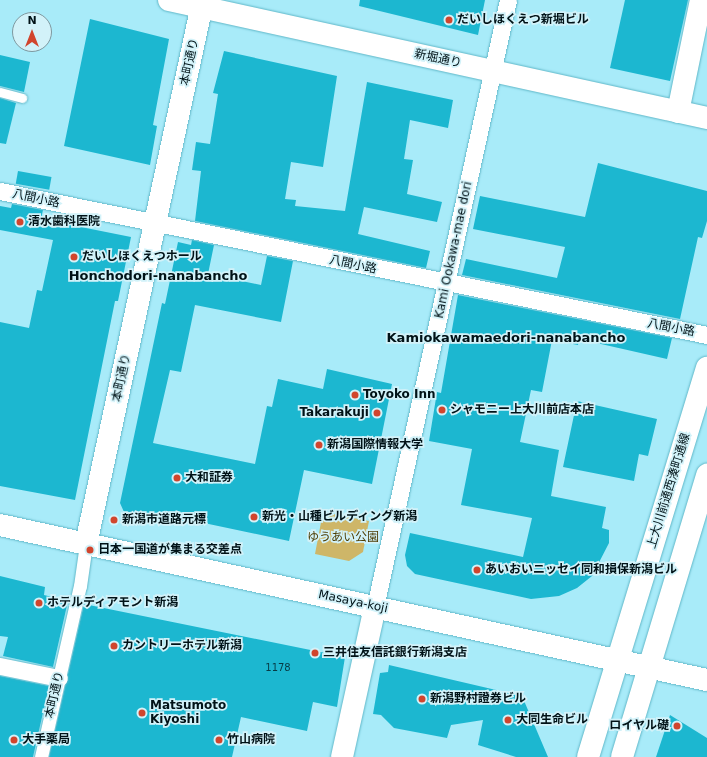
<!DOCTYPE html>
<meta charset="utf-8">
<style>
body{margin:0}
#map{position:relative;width:707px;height:757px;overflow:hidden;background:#a8ebf9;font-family:"DejaVu Sans","Noto Sans JP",sans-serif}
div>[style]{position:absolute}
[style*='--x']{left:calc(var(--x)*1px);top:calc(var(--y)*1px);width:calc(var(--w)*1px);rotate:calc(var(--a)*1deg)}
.green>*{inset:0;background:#ceb668}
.building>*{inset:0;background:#1cb7d0;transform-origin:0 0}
.roads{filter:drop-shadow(0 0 1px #60b7c8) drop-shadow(0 0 1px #60b7c8)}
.service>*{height:9px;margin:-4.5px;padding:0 4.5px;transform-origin:4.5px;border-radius:4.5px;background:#fff}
.pedestrian>*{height:13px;margin:-6.5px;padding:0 6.5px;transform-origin:6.5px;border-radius:6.5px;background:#fff}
.minor>*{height:17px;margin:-8.5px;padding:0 8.5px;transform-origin:8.5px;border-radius:8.5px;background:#fff}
.tertiary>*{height:22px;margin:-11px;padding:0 11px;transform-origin:11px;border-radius:11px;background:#fff}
.secondary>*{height:22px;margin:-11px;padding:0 11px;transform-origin:11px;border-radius:11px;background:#fff}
.trunk>*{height:22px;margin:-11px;padding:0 11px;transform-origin:11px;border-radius:11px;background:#fff}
.dots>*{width:11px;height:11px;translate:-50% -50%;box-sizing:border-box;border:2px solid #d2f2f9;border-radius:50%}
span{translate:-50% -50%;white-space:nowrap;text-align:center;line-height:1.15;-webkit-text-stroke:3.5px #d2f2f9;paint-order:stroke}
.number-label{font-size:10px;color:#073b45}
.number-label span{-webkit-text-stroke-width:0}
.poi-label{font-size:12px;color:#001217;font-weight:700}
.left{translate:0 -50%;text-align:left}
.right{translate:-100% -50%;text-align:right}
.street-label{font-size:12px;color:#001217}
.park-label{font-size:12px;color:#4d3d04}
.neighbourhood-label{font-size:13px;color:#001217;font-weight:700}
.north{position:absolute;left:12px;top:12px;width:40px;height:40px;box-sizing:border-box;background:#d2f2f9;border:1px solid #7e989f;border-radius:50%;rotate:0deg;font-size:11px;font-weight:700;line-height:16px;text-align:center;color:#001217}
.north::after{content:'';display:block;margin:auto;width:14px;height:18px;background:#d1452d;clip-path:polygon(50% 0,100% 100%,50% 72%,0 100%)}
</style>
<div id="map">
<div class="green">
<div style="clip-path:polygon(323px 512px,369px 521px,363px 552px,349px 561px,315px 554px)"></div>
</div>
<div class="building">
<div style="clip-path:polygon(360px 0,485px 0,478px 35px,359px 6px)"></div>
<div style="clip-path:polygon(625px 0,688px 0,670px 81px,610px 68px)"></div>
<div style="clip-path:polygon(90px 19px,169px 39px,153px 125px,157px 126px,150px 165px,64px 146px)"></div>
<div style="clip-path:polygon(224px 51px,337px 76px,323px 167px,291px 162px,285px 199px,296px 200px,295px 206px,345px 211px,367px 82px,453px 100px,448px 128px,410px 120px,404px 159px,413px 160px,407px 194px,442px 202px,437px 222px,364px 207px,358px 234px,430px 251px,426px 268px,195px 221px,201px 171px,192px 170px,196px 142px,210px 144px,218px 94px,213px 93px)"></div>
<div style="clip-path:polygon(0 55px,30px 62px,24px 92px,0 86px)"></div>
<div style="clip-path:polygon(0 98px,16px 103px,6px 144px,0 143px)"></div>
<div style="clip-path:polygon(598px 163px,707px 191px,707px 221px,702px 238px,698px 237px,680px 319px,462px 275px,466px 259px,557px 278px,565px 247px,473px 229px,480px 196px,585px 217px)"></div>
<div style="left:18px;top:171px;width:34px;height:13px;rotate:10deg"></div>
<div style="clip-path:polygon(12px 204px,43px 210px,41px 219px,131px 237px,118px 301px,115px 301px,75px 500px,0 486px,0 322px,29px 328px,37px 290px,42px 291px,53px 240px,0 230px,0 206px,11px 208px)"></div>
<div style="clip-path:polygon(192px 240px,214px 245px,208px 274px,261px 285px,267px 256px,293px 261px,281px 322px,195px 305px,181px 372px,170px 370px,153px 443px,255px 464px,267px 406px,272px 407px,278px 379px,323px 389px,327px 369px,392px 384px,372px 484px,304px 470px,289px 541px,204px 523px,203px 526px,124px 512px,120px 503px,162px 303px,165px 304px,178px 242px,191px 245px)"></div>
<div style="clip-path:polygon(458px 295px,672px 338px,667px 359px,579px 339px,578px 345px,552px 340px,542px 392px,531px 390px,520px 442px,559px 450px,551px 496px,606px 507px,602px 528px,609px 530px,609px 543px,592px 576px,577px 588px,559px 596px,531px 599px,415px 574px,407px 566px,405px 555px,410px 533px,523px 557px,532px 518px,461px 505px,472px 449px,429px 441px,437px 392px,441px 393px)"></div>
<div style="clip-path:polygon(577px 401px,657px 419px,648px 456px,639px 454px,634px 481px,563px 467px)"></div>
<div style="clip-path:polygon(0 576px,45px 587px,44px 595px,68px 601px,53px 667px,3px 656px,8px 637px,0 636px)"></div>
<div style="clip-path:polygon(84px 604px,345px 657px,337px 707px,313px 702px,307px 731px,241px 717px,232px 757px,49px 757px)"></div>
<div style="clip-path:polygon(389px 665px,522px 696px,548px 757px,516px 757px,478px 745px,483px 720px,451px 725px,447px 738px,394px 728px,381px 715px,373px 714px,380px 673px,388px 672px)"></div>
<div style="clip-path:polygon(0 676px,49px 686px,33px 757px,0 757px)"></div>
<div style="clip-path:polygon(670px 715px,707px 738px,707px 757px,656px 757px)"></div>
</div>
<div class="roads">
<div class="service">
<div style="--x:0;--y:92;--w:23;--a:15"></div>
</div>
<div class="pedestrian">
<div style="--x:41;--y:757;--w:175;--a:-77.2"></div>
<div style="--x:80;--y:586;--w:42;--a:-81.9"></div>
</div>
<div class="minor">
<div style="--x:0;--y:191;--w:722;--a:11.51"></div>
<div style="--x:375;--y:607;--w:621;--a:-77.64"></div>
<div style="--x:0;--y:666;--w:60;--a:11.5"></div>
</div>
<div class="tertiary">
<div style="--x:169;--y:0;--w:551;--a:12.37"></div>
<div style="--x:678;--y:112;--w:114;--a:-78.4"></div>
<div style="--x:342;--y:757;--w:154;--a:-77.6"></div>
<div style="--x:588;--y:757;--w:407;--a:-73"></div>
<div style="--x:622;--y:757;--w:295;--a:-73.2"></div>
</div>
<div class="secondary">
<div style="--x:86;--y:544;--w:556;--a:-77.86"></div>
</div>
<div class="trunk">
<div style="--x:0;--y:525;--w:724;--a:12.37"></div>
</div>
</div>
<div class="dots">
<div style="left:449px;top:20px;background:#d1452d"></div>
<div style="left:20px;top:222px;background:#d1452d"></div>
<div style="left:74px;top:257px;background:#d1452d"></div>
<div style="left:355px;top:395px;background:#d1452d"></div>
<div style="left:442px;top:410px;background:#d1452d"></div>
<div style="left:377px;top:413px;background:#d1452d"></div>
<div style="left:319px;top:445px;background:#d1452d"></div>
<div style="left:177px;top:478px;background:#d1452d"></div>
<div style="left:254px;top:517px;background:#d1452d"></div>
<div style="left:114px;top:520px;background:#d1452d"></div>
<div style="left:90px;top:550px;background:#d1452d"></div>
<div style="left:477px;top:570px;background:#d1452d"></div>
<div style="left:39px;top:603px;background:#d1452d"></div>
<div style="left:114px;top:646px;background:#d1452d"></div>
<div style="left:315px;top:653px;background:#d1452d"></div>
<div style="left:422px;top:699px;background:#d1452d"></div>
<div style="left:142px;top:713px;background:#d1452d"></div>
<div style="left:508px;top:720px;background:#d1452d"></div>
<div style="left:677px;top:726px;background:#d1452d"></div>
<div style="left:14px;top:740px;background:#d1452d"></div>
<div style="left:219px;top:740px;background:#d1452d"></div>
</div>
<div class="number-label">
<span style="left:278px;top:668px">1178</span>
</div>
<div class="poi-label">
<span class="left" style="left:457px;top:20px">だいしほくえつ新堀ビル</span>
<span class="left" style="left:28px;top:222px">清水歯科医院</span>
<span class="left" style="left:82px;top:257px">だいしほくえつホール</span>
<span class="left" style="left:363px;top:395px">Toyoko Inn</span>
<span class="left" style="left:450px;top:410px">シャモニー上大川前店本店</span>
<span class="right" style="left:369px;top:413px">Takarakuji</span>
<span class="left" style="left:327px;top:445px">新潟国際情報大学</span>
<span class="left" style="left:185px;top:478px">大和証券</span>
<span class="left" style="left:262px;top:517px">新光・山種ビルディング新潟</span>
<span class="left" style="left:122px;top:520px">新潟市道路元標</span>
<span class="left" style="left:98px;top:550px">日本一国道が集まる交差点</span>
<span class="left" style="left:485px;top:570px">あいおいニッセイ同和損保新潟ビル</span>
<span class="left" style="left:47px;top:603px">ホテルディアモント新潟</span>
<span class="left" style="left:122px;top:646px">カントリーホテル新潟</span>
<span class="left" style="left:323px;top:653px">三井住友信託銀行新潟支店</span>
<span class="left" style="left:430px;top:699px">新潟野村證券ビル</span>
<span class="left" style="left:150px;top:713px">Matsumoto<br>Kiyoshi</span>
<span class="left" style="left:516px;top:720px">大同生命ビル</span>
<span class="right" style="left:669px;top:726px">ロイヤル礎</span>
<span class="left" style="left:22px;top:740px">大手薬局</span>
<span class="left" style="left:227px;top:740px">竹山病院</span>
</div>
<div class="street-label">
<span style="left:438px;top:59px;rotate:12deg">新堀通り</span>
<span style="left:190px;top:62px;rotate:-78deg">本町通り</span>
<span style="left:36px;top:199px;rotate:12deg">八間小路</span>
<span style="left:454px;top:250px;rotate:-78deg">Kami Ookawa-mae dori</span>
<span style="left:353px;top:265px;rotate:12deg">八間小路</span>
<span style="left:671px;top:328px;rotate:11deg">八間小路</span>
<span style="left:122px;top:378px;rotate:-78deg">本町通り</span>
<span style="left:669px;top:491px;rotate:-73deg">上大川前通西湊町通線</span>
<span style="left:353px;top:602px;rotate:12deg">Masaya-koji</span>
<span style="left:55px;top:695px;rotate:-77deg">本町通り</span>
</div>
<div class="park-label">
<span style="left:343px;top:538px">ゆうあい公園</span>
</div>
<div class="neighbourhood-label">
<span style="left:158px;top:276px">Honchodori-nanabancho</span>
<span style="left:506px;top:338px">Kamiokawamaedori-nanabancho</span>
</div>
<div class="north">N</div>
</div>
